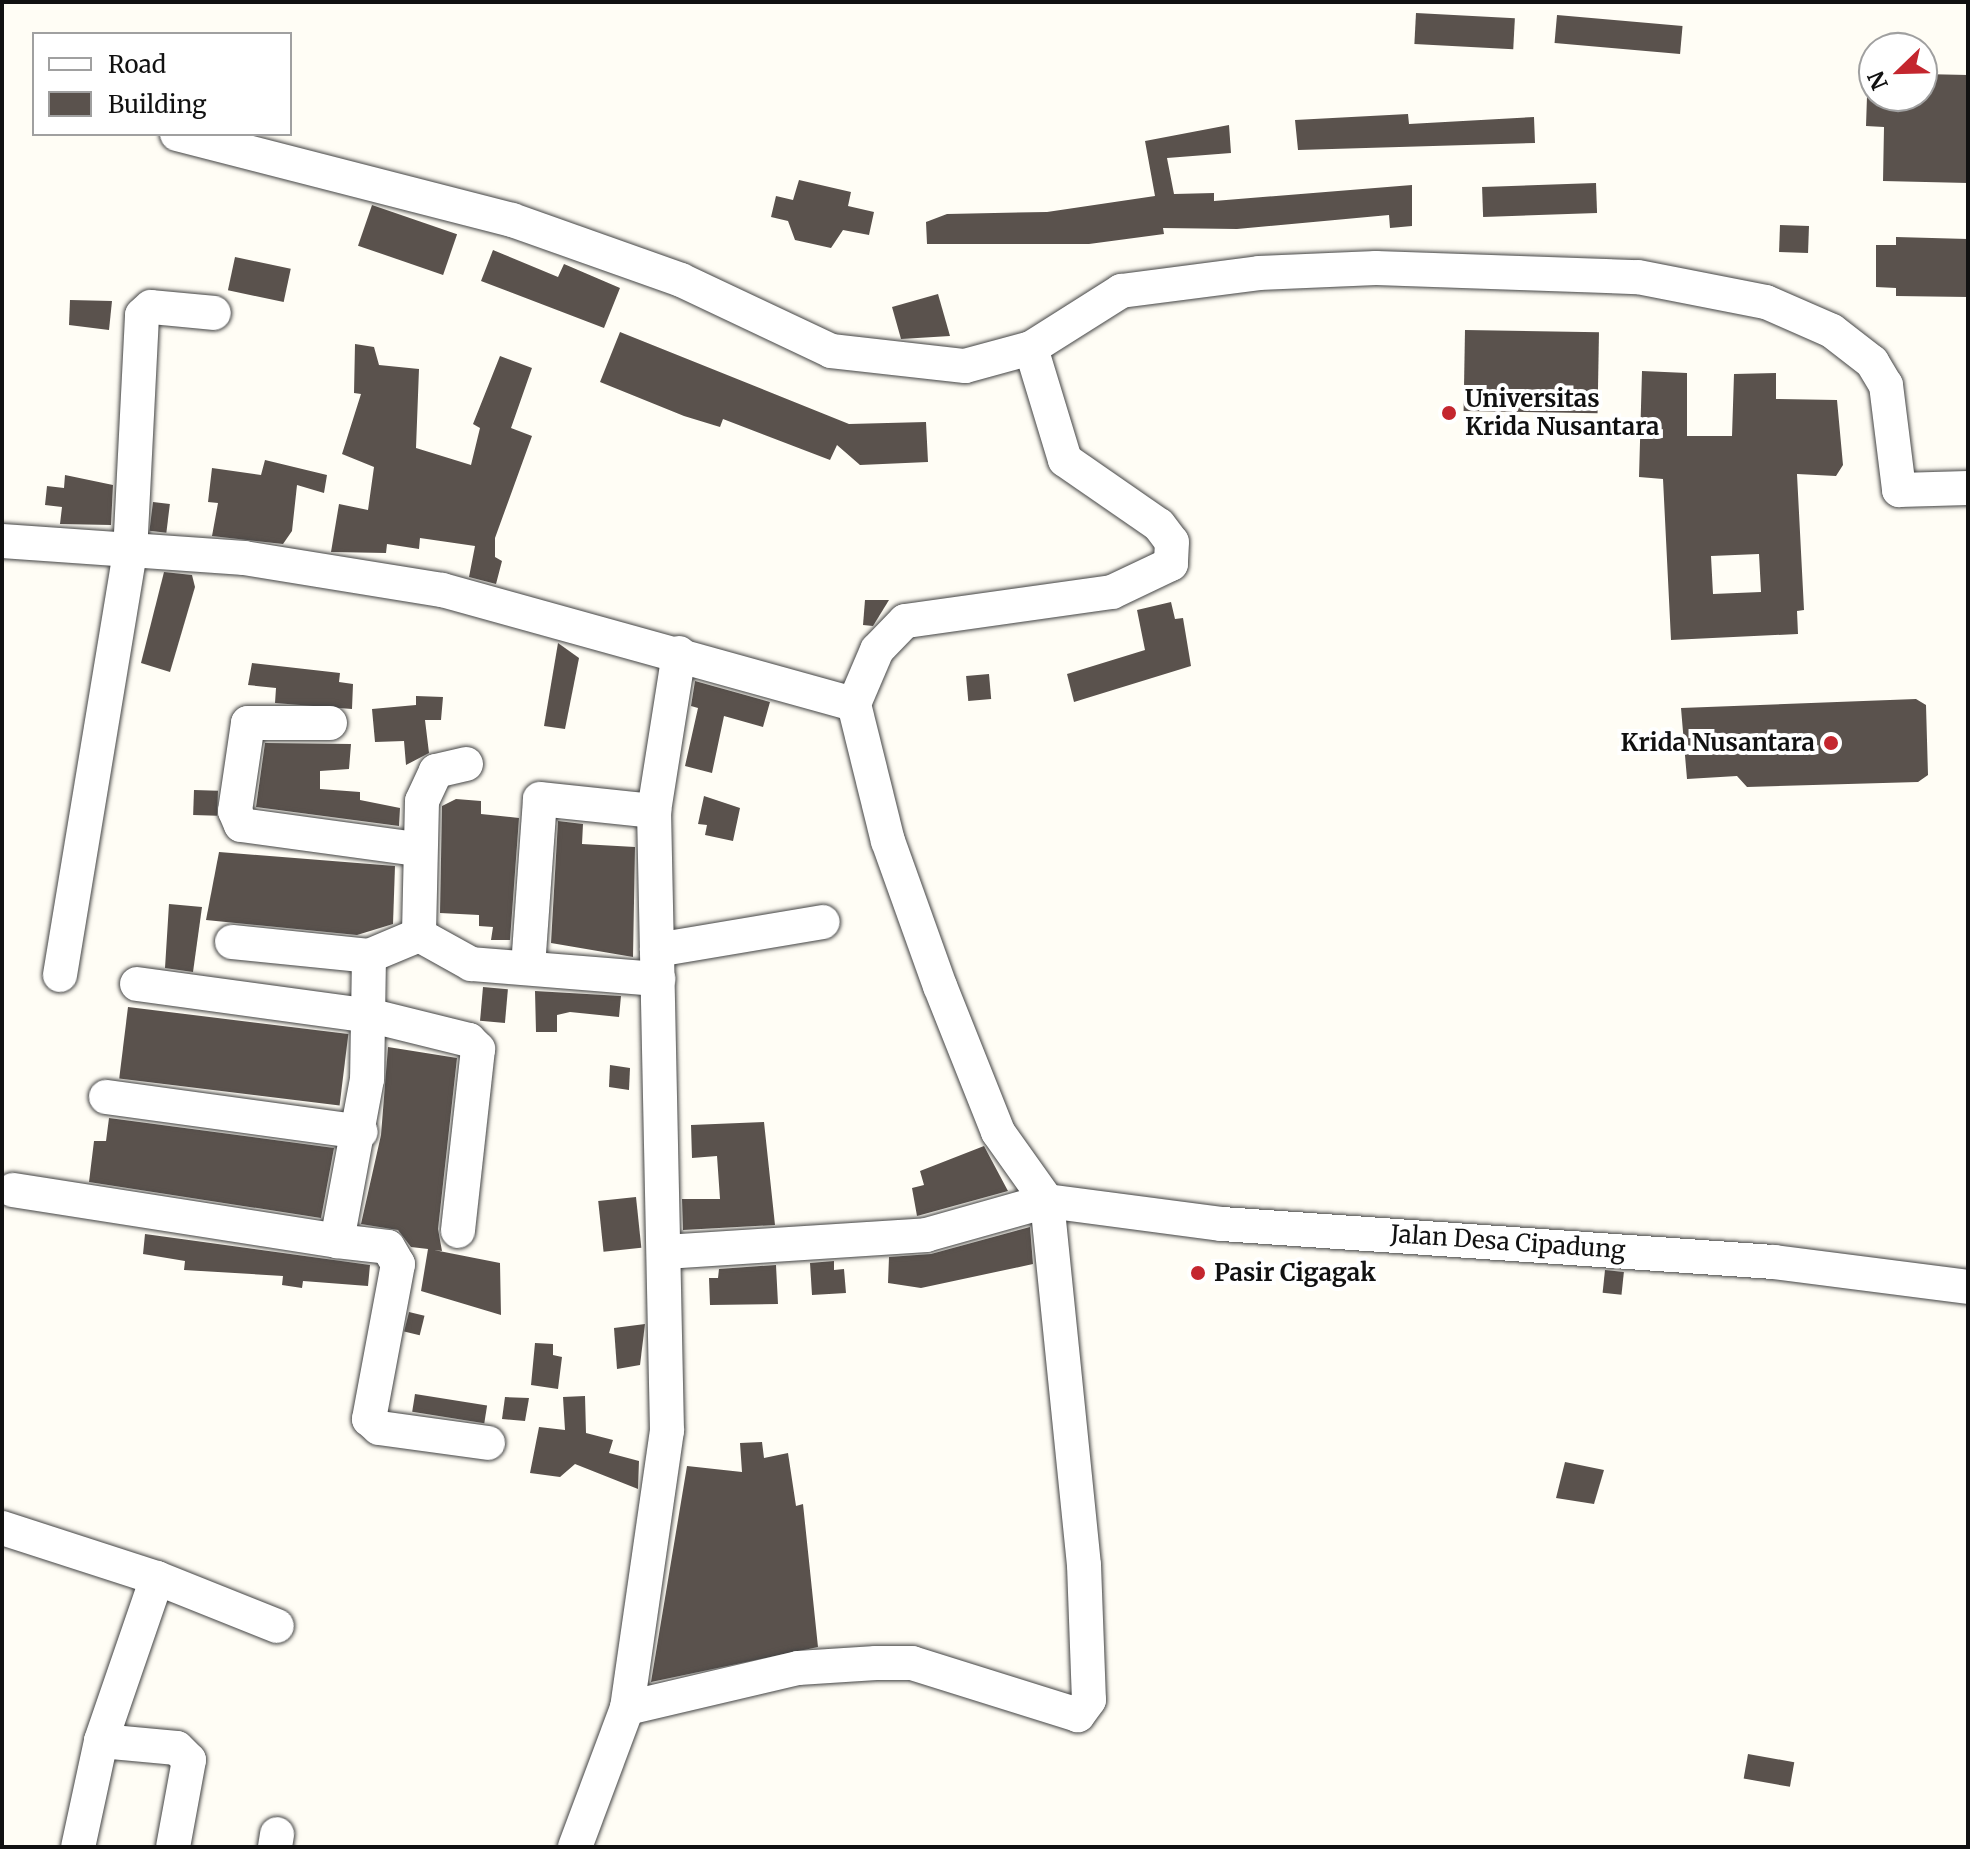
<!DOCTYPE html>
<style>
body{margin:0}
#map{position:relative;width:1970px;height:1849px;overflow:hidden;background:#fffdf5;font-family:Merriweather,serif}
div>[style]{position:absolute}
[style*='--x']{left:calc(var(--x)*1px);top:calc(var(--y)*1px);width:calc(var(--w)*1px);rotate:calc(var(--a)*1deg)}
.building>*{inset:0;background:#5a524d;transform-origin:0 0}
.roads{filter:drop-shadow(0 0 2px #444) drop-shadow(0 0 2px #444)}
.minor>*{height:34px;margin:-17px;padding:0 17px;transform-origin:17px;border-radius:17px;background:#fff}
.dots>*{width:22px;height:22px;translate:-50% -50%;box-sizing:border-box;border:4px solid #fff;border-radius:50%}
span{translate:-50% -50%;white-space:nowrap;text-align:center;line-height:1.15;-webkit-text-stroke:8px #fff;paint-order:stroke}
.poi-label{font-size:24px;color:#111;font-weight:700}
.left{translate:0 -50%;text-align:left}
.right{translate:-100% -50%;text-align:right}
.street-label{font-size:24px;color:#111}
.frame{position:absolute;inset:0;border:4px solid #111;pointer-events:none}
.legend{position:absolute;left:32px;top:32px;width:260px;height:104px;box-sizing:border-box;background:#fff;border:2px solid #a0a0a0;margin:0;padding:10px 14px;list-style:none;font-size:24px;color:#111}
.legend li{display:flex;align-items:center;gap:16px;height:40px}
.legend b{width:40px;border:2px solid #a0a0a0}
.north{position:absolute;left:1858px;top:32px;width:80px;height:80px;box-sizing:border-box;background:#fff;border:2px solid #a0a0a0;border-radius:50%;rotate:247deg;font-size:22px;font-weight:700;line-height:32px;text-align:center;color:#111}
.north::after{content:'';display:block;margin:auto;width:28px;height:36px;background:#c4262e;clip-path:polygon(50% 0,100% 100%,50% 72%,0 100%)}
</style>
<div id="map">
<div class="building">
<div style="left:1416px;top:13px;width:99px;height:31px;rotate:3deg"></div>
<div style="left:1557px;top:15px;width:126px;height:28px;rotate:5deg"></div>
<div style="clip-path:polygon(1922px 74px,1968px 75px,1968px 183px,1883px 181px,1884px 127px,1866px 126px,1867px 96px,1922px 96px)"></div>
<div style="clip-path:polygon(1408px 114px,1409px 124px,1534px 117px,1535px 143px,1298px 150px,1295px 120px)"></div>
<div style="clip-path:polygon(1229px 125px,1231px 153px,1167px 158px,1174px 194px,1214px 193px,1214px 201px,1412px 185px,1412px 226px,1390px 228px,1389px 215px,1237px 229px,1163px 228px,1164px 234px,1089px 244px,927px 244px,926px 222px,947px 214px,1047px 212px,1155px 196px,1145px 141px)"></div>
<div style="clip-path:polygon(799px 180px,851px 192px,848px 206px,874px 212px,869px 235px,843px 230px,831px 248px,795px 240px,788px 221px,771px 217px,776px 196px,793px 200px)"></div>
<div style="left:1596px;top:183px;width:30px;height:114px;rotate:88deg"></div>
<div style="left:372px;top:205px;width:90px;height:43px;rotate:19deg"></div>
<div style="left:1780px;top:225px;width:29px;height:27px;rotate:2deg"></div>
<div style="clip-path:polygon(1896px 237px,1968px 239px,1968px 297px,1896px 296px,1896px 288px,1876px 287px,1876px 245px,1896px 245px)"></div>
<div style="clip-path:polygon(493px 250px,558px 277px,564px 264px,620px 288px,604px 328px,481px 281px)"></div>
<div style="left:235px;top:257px;width:57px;height:34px;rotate:12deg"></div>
<div style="clip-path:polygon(938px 294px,950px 336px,901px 339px,892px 307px)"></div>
<div style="clip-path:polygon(70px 300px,112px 301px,109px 330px,69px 325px)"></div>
<div style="left:1465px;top:330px;width:134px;height:81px;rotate:1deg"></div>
<div style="clip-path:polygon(620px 332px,849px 424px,926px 422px,928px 462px,860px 465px,837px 445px,830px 460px,723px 419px,720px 427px,684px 416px,600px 382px)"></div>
<div style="clip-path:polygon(355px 344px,374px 347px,379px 365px,419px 369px,416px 448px,471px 465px,480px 428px,473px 424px,500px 356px,532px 368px,511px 428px,532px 436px,495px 538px,495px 557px,502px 561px,496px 584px,469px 577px,475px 546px,420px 538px,419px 549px,387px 544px,386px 553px,331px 552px,339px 504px,368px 510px,374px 467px,342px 454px,361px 394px,354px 393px)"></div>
<div style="clip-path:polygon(evenodd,1642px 371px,1687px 373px,1687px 436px,1732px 436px,1734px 374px,1776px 373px,1776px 399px,1837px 400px,1843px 465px,1836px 476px,1797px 474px,1804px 610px,1797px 611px,1798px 634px,1671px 640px,1663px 479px,1639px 477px,1642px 371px,1759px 554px,1761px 592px,1713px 594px,1711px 556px,1759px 554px)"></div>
<div style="clip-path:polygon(265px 460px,327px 475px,324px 493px,297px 485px,292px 531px,283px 544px,212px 536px,218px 503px,208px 502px,212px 468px,261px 475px)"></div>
<div style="clip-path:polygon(65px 475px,113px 485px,111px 525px,60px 524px,62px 507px,45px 505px,47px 486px,64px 488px)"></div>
<div style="left:153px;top:502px;width:17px;height:29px;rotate:7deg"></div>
<div style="clip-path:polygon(164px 572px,192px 575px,195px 587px,170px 672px,141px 663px)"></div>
<div style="clip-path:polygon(865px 600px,889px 600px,873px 626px,863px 625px)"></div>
<div style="clip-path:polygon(1171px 602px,1175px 619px,1183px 618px,1191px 666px,1074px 702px,1067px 674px,1145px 650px,1137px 610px)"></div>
<div style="clip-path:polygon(558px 643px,579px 658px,565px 729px,544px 726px)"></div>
<div style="clip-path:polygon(252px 663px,340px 673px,339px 682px,353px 684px,352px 709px,275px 703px,276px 688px,248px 685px)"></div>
<div style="left:989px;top:674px;width:25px;height:23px;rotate:85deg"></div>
<div style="clip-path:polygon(695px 681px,770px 702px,763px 727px,724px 716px,712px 773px,685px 766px,698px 708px,691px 706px)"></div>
<div style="clip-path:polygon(416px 696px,443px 697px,441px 720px,425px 720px,429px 753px,406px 765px,404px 741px,375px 742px,372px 709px,416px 705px)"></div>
<div style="clip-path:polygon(1916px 699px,1926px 705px,1928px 775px,1918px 782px,1747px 787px,1737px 776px,1687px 779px,1681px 708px)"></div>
<div style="clip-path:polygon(265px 743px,351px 744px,349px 769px,320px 771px,320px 789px,360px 792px,360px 800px,400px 808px,399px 826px,256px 807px)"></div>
<div style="left:194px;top:790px;width:24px;height:25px;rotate:2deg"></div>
<div style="clip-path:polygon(704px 796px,740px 808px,733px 841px,705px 835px,707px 825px,698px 824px)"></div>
<div style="clip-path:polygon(456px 799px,481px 801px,481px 814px,519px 818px,510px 940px,491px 940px,493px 927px,479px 926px,479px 915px,440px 913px,442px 806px)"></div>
<div style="clip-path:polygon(558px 821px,583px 824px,582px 844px,635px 847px,633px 957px,551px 943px)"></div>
<div style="clip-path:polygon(219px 852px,395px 866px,393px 924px,357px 935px,206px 920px)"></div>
<div style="clip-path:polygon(169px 904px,202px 907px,193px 972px,165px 968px)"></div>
<div style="left:483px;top:987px;width:25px;height:34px;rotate:5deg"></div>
<div style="clip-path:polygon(535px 991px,621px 996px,619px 1017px,570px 1012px,557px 1015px,557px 1032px,536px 1032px)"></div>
<div style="left:128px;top:1007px;width:222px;height:72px;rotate:7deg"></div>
<div style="clip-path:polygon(388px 1047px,457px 1058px,438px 1229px,442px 1251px,434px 1250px,500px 1263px,501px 1315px,421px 1291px,428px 1249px,411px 1247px,398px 1230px,361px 1224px,381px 1135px)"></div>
<div style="clip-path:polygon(610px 1065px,630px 1068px,629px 1090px,609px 1087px)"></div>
<div style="clip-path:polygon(109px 1118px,334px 1148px,321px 1218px,89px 1182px,94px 1141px,106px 1141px)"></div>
<div style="clip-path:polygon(764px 1122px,775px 1225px,683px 1230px,682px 1199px,720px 1199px,717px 1156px,692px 1158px,691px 1125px)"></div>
<div style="clip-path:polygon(984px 1146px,1008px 1191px,917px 1216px,912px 1188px,924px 1185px,920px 1171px)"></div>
<div style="left:636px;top:1197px;width:51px;height:38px;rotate:84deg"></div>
<div style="clip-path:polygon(1030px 1227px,1033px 1264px,921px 1288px,888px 1283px,889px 1257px,931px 1254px)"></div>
<div style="clip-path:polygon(145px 1234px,370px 1265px,368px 1286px,303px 1281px,302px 1288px,282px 1285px,283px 1276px,184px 1270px,185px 1261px,143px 1254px)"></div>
<div style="clip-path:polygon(834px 1261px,834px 1270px,844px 1269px,846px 1293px,812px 1295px,810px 1263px)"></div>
<div style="clip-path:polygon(776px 1265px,778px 1304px,710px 1305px,709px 1278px,718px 1278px,719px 1269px)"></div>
<div style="left:1605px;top:1270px;width:19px;height:23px;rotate:6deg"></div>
<div style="left:409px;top:1312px;width:16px;height:20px;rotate:14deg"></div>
<div style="clip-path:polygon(645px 1324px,640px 1365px,617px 1369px,614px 1328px)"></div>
<div style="clip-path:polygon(535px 1343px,553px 1344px,553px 1355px,562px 1357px,558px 1389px,531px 1385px)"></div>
<div style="left:415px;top:1394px;width:73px;height:18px;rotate:9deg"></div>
<div style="clip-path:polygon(585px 1396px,586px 1433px,613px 1440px,609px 1453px,639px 1461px,638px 1489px,575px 1464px,560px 1477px,530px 1473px,539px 1427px,565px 1430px,563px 1397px)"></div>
<div style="clip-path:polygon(505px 1397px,529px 1398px,525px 1421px,502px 1419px)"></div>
<div style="clip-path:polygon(762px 1442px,764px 1458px,788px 1453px,796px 1506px,803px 1504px,818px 1647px,651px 1682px,687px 1466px,742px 1472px,740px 1443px)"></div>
<div style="clip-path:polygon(1565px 1462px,1604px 1470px,1594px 1504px,1556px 1498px)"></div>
<div style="left:1748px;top:1754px;width:47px;height:25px;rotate:10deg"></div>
</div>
<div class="roads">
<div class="minor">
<div style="--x:177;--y:134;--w:346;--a:14.4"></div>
<div style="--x:512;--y:220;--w:179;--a:19.5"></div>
<div style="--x:681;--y:280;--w:166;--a:25.3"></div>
<div style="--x:831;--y:351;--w:135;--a:6.4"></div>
<div style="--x:965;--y:366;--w:68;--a:-15.3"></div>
<div style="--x:1031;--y:348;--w:117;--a:73.1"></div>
<div style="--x:1065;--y:460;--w:114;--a:34.7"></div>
<div style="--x:1159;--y:525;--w:21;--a:53"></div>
<div style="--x:1172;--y:542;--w:22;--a:93"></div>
<div style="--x:1171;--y:564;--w:65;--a:154.6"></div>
<div style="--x:1112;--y:592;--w:209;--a:172"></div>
<div style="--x:905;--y:621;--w:40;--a:134"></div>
<div style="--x:877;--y:650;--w:59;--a:113.1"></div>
<div style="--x:1031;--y:348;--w:107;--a:-32.3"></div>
<div style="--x:1121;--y:291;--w:139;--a:-7.4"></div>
<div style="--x:1259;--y:273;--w:117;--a:-2.4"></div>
<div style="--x:1376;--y:268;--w:262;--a:2"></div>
<div style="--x:1638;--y:277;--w:130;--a:11.1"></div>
<div style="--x:1766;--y:302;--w:72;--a:23.7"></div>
<div style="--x:1832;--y:331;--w:51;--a:37.8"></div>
<div style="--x:1872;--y:362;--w:27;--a:59"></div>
<div style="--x:1886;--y:385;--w:106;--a:82.9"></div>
<div style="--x:1899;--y:490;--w:69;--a:-1.7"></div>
<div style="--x:2;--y:541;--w:243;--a:4"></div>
<div style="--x:244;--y:558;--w:201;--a:9.2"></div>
<div style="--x:442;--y:590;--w:427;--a:15.5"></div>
<div style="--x:854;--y:704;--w:141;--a:76.1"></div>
<div style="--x:888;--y:841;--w:154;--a:70.3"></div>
<div style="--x:940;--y:986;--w:157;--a:68.3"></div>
<div style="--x:998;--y:1132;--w:85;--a:54.6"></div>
<div style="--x:1047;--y:1201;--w:366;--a:84.2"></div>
<div style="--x:1084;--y:1565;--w:135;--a:87.9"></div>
<div style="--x:1089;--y:1700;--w:19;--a:126"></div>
<div style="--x:1078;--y:1715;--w:174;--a:-162.6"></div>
<div style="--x:912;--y:1663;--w:36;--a:180"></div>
<div style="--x:876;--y:1663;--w:78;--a:176.3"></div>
<div style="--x:798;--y:1668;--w:176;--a:166.8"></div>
<div style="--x:330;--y:723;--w:82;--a:180"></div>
<div style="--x:248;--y:723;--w:89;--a:98.4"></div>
<div style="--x:235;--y:811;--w:15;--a:67"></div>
<div style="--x:241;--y:825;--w:177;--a:7.8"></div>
<div style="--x:466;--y:764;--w:31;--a:167"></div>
<div style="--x:436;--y:771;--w:33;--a:115"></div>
<div style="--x:422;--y:801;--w:134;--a:91.3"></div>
<div style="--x:419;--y:935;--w:60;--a:29.1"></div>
<div style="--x:471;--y:964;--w:188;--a:4.6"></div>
<div style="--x:419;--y:935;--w:54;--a:157.2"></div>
<div style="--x:369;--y:956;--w:123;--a:90.9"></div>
<div style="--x:367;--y:1079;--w:165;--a:100.5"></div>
<div style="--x:337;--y:1241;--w:51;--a:6.7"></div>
<div style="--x:388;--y:1247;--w:20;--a:60"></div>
<div style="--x:398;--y:1264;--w:158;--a:100.6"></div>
<div style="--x:369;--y:1419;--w:13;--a:42"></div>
<div style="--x:379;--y:1428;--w:110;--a:7.8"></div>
<div style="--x:232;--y:942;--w:138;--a:5.8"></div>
<div style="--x:657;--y:950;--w:168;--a:-9.6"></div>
<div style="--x:528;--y:967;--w:168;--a:-85.9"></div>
<div style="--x:540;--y:799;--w:115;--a:6"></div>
<div style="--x:60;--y:975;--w:428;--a:-80.6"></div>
<div style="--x:130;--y:553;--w:238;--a:-87.1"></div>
<div style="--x:142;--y:315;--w:12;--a:-42"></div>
<div style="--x:151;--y:307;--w:63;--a:5.4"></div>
<div style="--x:137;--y:984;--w:237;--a:7.8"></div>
<div style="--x:372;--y:1016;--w:100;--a:13.9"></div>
<div style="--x:469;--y:1040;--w:13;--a:45"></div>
<div style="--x:478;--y:1049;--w:183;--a:96.3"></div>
<div style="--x:106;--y:1097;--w:257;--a:7.8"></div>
<div style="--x:13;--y:1190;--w:328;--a:8.9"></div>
<div style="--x:665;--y:1252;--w:262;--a:-3.7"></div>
<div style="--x:926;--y:1235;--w:126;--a:-15.7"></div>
<div style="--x:1047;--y:1201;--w:177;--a:7.5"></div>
<div style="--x:1222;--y:1224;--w:553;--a:3.94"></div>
<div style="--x:1774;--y:1262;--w:196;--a:7.3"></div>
<div style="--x:2;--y:1528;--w:163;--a:17.9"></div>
<div style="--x:157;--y:1578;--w:172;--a:109"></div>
<div style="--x:101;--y:1741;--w:108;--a:102.2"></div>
<div style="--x:157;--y:1578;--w:129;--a:21.8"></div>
<div style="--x:101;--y:1741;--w:76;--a:5.3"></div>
<div style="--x:177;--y:1748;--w:17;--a:45"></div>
<div style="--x:189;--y:1760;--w:88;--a:100.4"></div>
<div style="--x:275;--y:1847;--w:13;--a:-81"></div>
<div style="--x:575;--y:1847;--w:148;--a:-69.5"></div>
<div style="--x:627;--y:1708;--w:280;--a:-81.8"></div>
<div style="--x:667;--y:1431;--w:620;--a:-91.2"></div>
<div style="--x:654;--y:811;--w:160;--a:-81"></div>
</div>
</div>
<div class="dots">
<div style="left:1449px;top:413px;background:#c4262e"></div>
<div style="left:1831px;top:743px;background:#c4262e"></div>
<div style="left:1198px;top:1273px;background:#c4262e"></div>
</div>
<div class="poi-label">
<span class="left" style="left:1465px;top:413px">Universitas<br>Krida Nusantara</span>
<span class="right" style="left:1815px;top:743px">Krida Nusantara</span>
<span class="left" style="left:1214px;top:1273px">Pasir Cigagak</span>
</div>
<div class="street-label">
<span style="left:1508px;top:1242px;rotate:4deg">Jalan Desa Cipadung</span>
</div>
<div class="frame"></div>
<ul class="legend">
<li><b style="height:10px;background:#fff"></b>Road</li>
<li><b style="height:22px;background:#5a524d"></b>Building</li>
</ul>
<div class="north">N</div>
</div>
